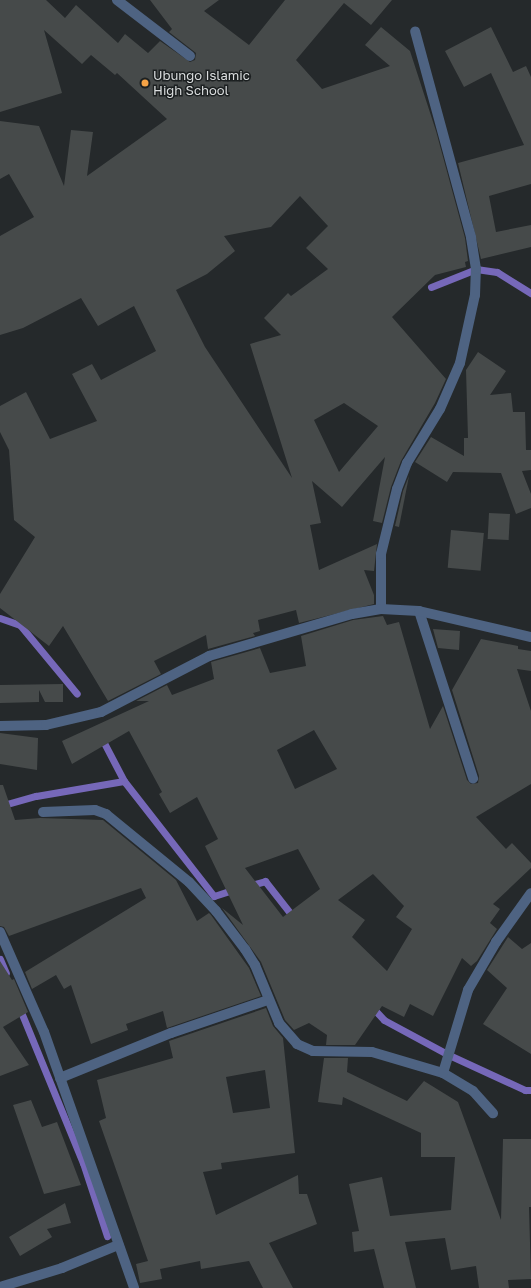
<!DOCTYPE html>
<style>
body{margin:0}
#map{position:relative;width:531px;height:1288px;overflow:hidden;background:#25292b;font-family:"Golos Text",sans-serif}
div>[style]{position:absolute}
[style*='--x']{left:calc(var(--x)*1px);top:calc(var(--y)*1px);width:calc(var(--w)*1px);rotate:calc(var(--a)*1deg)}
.stream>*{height:7px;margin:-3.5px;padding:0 3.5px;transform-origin:3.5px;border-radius:3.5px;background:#7668b9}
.building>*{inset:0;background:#464a4a;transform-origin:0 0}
.minor>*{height:10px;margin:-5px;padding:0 5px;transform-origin:5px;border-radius:5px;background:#4e6382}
.dots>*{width:11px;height:11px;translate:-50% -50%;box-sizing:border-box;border:2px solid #1c2021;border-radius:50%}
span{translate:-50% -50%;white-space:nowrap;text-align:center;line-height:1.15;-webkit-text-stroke:3px #1c2021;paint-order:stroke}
.poi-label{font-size:13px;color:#daddde}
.left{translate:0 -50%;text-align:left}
</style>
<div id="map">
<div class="stream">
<div style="--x:431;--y:287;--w:48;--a:-21.8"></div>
<div style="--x:476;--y:269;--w:21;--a:8"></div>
<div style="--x:497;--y:272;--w:40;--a:32"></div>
<div style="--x:0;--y:618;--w:21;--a:19"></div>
<div style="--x:20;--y:625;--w:89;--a:50.4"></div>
<div style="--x:101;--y:737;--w:50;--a:62.4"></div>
<div style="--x:0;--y:806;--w:37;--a:-16"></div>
<div style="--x:36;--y:796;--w:89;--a:-9.7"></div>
<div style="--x:124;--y:781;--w:146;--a:52"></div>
<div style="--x:214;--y:896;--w:23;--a:-18"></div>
<div style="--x:248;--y:886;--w:18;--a:-16"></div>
<div style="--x:265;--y:881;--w:47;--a:51.9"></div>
<div style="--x:0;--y:959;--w:15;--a:67"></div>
<div style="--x:371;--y:1006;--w:19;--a:47"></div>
<div style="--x:384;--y:1020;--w:74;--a:28.3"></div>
<div style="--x:449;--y:1055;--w:84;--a:24.7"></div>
<div style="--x:525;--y:1090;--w:6;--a:0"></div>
<div style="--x:19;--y:1007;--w:169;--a:67.7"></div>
<div style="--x:83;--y:1163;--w:77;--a:71.8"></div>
</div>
<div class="building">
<div style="clip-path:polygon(evenodd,0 0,46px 0,65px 18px,76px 5px,118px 43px,125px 34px,148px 53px,160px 41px,190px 62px,195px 60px,196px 53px,169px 32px,172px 29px,150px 0,219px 0,204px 11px,249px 45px,285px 0,392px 0,371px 25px,344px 3px,296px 60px,322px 89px,390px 66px,365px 45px,381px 27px,410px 51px,436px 131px,465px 238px,468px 261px,465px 262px,466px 267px,435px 275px,392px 317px,446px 379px,435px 403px,401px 461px,391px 487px,382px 523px,373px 521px,385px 457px,342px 507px,312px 481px,321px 523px,310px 525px,319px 570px,377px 544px,374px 571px,364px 570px,374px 595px,374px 604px,299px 623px,296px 610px,258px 620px,260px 631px,253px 633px,255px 636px,208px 649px,206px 635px,154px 661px,161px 674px,108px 701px,63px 626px,49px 646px,0 608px,0 594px,35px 537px,14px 520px,9px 450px,0 432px,0 406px,26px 392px,50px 439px,97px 421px,72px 374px,92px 364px,101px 380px,156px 351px,134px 306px,98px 326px,81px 298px,23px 328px,0 335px,0 236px,34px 217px,9px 174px,0 179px,0 121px,39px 126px,64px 186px,71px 130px,93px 132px,87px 176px,167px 119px,117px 73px,115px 75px,91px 55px,82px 64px,44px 30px,62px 93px,0 112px,0 0,300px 196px,328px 226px,306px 248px,328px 269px,291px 296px,288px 293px,264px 318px,281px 335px,250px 344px,292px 478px,205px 347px,176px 290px,207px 274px,235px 251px,224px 236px,271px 227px,300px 196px,0 0,344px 403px,378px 426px,339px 472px,314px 420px,344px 403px)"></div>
<div style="clip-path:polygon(491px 27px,513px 72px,526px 66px,531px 77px,531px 184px,489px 196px,496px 232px,531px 225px,531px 247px,481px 259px,458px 163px,524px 145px,491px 73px,464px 87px,445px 51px)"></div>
<div style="clip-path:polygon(478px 352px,506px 371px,490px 395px,511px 393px,513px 412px,525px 412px,526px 450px,531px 450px,531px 470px,522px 471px,531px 494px,531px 508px,516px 514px,501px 473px,453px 472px,447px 482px,415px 462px,431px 437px,464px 456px,464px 438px,468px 438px,466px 370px)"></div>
<div style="clip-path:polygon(409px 476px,399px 527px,395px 526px,403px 491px)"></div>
<div style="left:489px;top:513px;width:21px;height:26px;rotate:3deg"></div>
<div style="left:451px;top:530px;width:33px;height:38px;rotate:5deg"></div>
<div style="clip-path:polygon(evenodd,383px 616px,387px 625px,399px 622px,430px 729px,443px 706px,467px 780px,471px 784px,478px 783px,479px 776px,452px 690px,481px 639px,518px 646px,518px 649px,531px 651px,531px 671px,517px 669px,531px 711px,531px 784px,476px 817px,506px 849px,512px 843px,531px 863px,531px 868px,493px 904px,500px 909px,490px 923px,497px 929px,477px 961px,471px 966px,462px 958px,433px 1016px,410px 1004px,404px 1017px,382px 1006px,355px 1045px,326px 1045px,327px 1035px,309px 1023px,294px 1030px,285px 1020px,261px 962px,222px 908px,243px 925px,205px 846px,218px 839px,197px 797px,170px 813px,159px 794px,162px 792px,129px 731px,72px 764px,62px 741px,149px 701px,136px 701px,167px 685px,172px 695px,214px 679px,211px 662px,260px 648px,270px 673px,306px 666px,301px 636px,353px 620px,383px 616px,314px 730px,337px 769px,295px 789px,277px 750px,314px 730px,383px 616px,298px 849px,320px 889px,283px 917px,245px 868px,298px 849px,383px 616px,373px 874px,404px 906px,396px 917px,412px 929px,387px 971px,352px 937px,365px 920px,338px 900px,373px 874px)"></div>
<div style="clip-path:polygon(433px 629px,460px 631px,459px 650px,438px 648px)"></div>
<div style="clip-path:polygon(63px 684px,63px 702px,45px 702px,39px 690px,39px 702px,0 703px,0 685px)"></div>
<div style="clip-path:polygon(0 733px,38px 738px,37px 770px,0 764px)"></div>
<div style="clip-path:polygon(0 785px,3px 785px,15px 820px,40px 818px,103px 820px,176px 880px,197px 921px,209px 913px,211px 915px,249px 968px,261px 996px,167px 1028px,163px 1011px,126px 1024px,128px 1030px,91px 1044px,71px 985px,64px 989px,56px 975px,32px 989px,25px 972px,146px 898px,141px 888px,9px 936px,4px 927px,0 926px)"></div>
<div style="clip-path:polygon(508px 937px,522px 949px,531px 943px,531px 1054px,483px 1024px,507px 988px,487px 970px)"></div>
<div style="clip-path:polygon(0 961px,12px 980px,14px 979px,28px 1012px,3px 1027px,29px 1065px,0 1076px)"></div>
<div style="clip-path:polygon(evenodd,266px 1008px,273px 1026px,283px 1038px,295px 1153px,221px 1163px,222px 1169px,203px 1172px,216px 1215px,298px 1175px,299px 1194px,307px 1194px,317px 1224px,269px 1243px,293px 1288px,263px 1288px,249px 1261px,201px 1269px,200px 1261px,160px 1269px,162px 1279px,140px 1283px,136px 1264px,148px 1261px,99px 1121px,106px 1118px,97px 1080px,173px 1058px,169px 1041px,266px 1008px,265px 1070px,270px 1108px,233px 1113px,226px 1077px,265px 1070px)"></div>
<div style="clip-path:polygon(324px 1058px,348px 1058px,347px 1072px,407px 1101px,424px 1081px,458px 1102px,501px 1220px,503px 1139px,531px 1139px,531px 1207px,529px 1207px,531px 1279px,508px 1280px,509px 1288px,479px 1288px,476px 1266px,451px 1270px,445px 1238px,405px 1242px,416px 1288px,384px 1288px,374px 1249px,354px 1252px,352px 1232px,359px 1231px,349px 1184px,382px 1177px,390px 1216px,451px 1210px,455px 1157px,421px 1157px,421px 1133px,343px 1097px,342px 1105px,318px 1102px)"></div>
<div style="clip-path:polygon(31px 1100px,42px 1127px,57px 1122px,81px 1185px,44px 1194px,13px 1105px)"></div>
<div style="clip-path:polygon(65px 1203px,71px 1223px,47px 1229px,52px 1237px,20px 1256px,9px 1237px)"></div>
</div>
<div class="minor">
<div style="--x:117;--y:0;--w:92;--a:37.5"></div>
<div style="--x:381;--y:609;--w:55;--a:-90"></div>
<div style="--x:381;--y:554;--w:67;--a:-76.2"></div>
<div style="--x:397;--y:489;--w:28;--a:-69"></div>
<div style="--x:407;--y:463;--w:63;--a:-58.6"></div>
<div style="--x:440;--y:409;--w:50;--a:-66.5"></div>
<div style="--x:460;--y:363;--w:70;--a:-77.6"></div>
<div style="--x:475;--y:295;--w:26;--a:-88"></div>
<div style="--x:476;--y:269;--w:32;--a:-99"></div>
<div style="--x:471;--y:237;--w:213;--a:-105.2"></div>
<div style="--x:419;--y:611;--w:176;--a:72.1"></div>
<div style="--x:0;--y:726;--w:46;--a:-1.2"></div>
<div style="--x:46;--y:725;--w:57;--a:-13.3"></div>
<div style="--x:101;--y:712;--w:122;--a:-27.4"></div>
<div style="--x:209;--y:656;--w:149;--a:-16.4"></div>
<div style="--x:352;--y:614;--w:29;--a:-10"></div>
<div style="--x:381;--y:609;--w:38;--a:3"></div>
<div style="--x:419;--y:611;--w:115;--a:13.1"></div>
<div style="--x:43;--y:812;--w:52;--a:-2.2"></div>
<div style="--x:95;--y:810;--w:12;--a:20"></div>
<div style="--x:106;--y:814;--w:107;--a:39.3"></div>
<div style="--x:189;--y:882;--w:40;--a:47"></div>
<div style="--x:216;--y:911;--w:48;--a:52.7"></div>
<div style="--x:245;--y:949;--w:19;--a:58"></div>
<div style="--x:255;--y:965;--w:63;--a:67.5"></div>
<div style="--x:279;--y:1023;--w:28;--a:49"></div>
<div style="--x:297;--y:1044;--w:17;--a:24"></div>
<div style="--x:313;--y:1051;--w:59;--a:1"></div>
<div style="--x:372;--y:1052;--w:74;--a:16.5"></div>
<div style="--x:443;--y:1073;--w:35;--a:31"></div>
<div style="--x:473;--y:1091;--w:30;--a:48"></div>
<div style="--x:0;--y:932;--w:109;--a:66.3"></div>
<div style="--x:44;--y:1032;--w:271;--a:70.6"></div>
<div style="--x:443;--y:1073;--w:87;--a:-73.2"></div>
<div style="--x:468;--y:990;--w:56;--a:-59.7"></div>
<div style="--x:496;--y:942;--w:60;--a:-54.5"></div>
<div style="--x:60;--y:1078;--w:120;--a:-22.1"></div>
<div style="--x:171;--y:1033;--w:102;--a:-18.8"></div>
<div style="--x:0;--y:1287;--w:65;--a:-17"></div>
<div style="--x:62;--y:1268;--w:61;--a:-22.3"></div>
</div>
<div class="dots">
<div style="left:145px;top:83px;background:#f5a346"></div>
</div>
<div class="poi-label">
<span class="left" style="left:153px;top:83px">Ubungo Islamic<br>High School</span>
</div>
</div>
